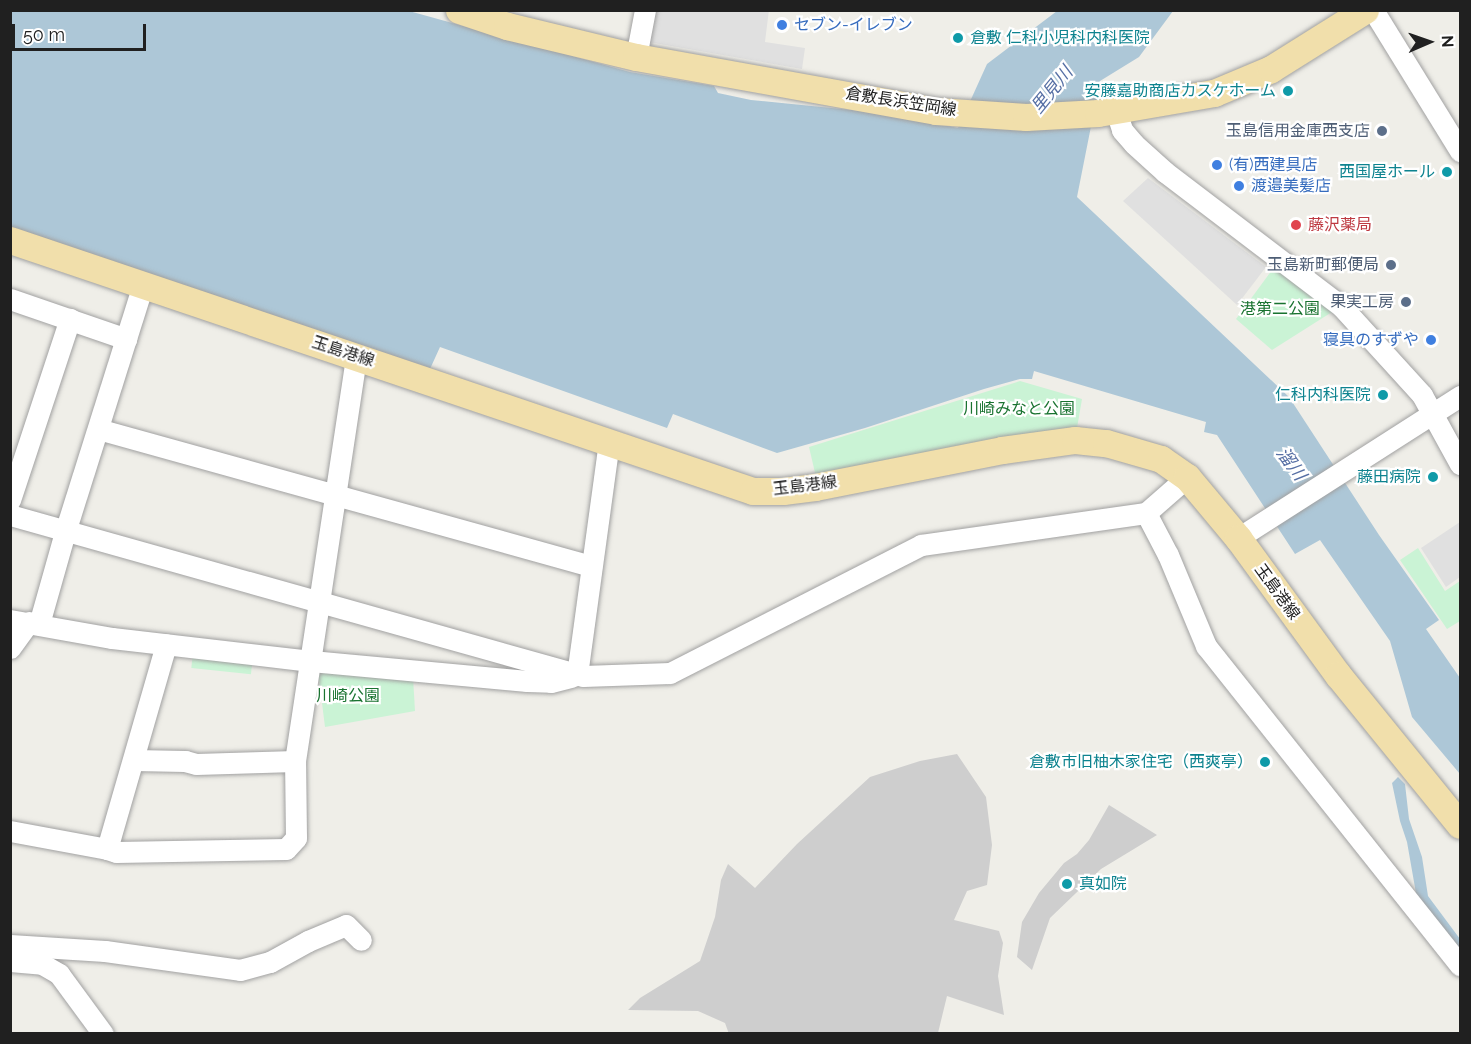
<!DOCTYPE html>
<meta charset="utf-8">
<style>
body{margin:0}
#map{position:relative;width:1471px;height:1044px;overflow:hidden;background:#efeee8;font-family:Raleway,"Noto Sans JP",sans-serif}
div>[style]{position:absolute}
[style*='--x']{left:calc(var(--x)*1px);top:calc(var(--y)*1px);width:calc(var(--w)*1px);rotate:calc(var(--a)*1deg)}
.religious>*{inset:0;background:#cecece}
.park>*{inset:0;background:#caf3d5;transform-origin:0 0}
.parking>*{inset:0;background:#e0e0e0}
.water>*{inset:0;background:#adc7d7}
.roads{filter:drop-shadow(0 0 2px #a1a1a1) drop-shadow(0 0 2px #a1a1a1)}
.minor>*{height:21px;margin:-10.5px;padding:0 10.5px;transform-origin:10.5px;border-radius:10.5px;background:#fff}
.major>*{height:27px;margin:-13.5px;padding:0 13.5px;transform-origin:13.5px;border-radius:13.5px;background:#f1dfab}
.dots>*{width:16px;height:16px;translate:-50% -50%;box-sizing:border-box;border:3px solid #fff;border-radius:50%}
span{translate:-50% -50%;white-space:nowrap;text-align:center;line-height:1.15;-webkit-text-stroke:4.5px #fff;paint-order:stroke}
.shop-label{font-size:16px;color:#366cbe}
.left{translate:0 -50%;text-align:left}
.right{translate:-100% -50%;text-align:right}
.culture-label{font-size:16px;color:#0d838f}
.street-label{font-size:16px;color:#202020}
.service-label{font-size:16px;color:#4e5e75}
.health-label{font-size:16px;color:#be3a42}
.park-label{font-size:16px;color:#197330}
.water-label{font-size:18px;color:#5770a5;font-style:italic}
.frame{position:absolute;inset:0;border:12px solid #202020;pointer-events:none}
.north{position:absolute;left:1399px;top:12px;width:60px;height:60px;-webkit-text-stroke:4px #fff;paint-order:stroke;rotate:88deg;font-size:16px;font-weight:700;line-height:24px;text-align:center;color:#202020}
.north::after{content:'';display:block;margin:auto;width:21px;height:27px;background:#202020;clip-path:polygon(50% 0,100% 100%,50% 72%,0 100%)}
.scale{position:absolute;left:12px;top:24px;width:134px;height:27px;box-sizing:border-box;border:3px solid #202020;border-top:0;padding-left:8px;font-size:18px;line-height:21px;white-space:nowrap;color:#202020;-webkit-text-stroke:4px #fff;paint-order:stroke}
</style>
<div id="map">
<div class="religious">
<div style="clip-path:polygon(957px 754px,986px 797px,992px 845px,987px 885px,967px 891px,954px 920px,999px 931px,1003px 943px,998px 976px,1004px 1015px,947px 996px,938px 1033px,729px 1034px,725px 1023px,698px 1011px,628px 1010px,640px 998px,700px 961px,715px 917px,721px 880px,728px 864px,755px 888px,797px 844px,870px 777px,920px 761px)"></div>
<div style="clip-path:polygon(1109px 805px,1157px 835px,1101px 869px,1050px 918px,1032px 970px,1017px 957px,1022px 922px,1039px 893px,1064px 863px,1077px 854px,1089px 840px)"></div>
</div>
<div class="park">
<div style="clip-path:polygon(1275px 266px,1332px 312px,1272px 350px,1236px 319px)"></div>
<div style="clip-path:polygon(1020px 381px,1082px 399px,1077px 428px,816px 477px,809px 447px)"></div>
<div style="clip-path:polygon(1418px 548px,1445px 591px,1460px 581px,1460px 621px,1447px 629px,1400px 560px)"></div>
<div style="left:193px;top:652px;width:60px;height:16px;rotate:6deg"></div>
<div style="clip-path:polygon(318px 671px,413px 677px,415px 711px,325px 727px)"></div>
</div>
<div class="parking">
<div style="clip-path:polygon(769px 10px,765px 42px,805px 48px,802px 69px,643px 41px,649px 11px)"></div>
<div style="clip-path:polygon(1148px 178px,1266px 267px,1237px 305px,1123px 201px)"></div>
<div style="clip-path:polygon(1460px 522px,1460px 577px,1446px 587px,1421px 548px)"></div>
</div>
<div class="water">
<div style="clip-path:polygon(11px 11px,409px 11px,630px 72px,714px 86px,718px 93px,751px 100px,881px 113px,958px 128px,987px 64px,1057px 11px,1173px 11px,1139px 57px,1100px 81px,1077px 197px,1289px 397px,1379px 535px,1439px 620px,1426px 629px,1460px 678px,1460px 774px,1412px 717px,1390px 641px,1320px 540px,1295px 554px,1217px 435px,1204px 432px,1206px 422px,1034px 371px,1032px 379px,1020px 379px,984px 389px,865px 428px,777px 453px,673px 414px,667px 428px,440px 347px,430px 369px,11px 228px)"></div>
<div style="clip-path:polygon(1398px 777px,1405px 784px,1409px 819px,1422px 857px,1428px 896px,1460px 939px,1460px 955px,1417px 899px,1407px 842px,1400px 821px,1392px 783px)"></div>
</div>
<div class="roads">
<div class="minor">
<div style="--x:1373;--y:10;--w:166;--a:58.3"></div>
<div style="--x:636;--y:57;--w:48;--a:-79.2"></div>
<div style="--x:1116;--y:111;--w:20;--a:72"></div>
<div style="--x:1122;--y:130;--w:18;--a:49"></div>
<div style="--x:1134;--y:144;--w:42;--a:42.1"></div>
<div style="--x:1165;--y:172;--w:223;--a:37.3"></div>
<div style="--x:1342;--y:307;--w:119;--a:47.7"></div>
<div style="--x:1422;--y:395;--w:79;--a:61.2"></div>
<div style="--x:10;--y:299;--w:123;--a:19"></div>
<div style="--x:98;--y:429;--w:512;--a:15.53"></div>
<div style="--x:10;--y:500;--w:191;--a:-71.7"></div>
<div style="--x:1146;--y:513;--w:55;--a:-41.3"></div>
<div style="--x:10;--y:515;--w:595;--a:15.69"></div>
<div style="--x:583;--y:676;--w:87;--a:-2"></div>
<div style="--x:670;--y:673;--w:282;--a:-27"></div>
<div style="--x:921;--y:545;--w:227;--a:-8.1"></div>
<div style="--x:1146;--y:513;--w:47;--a:62.4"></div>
<div style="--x:1168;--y:555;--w:99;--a:67.3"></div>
<div style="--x:1206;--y:646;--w:408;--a:51.5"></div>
<div style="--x:1238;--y:538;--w:264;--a:-32.6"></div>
<div style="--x:10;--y:620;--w:104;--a:10"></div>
<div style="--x:112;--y:638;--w:200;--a:6.6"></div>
<div style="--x:311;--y:661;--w:217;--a:5.3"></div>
<div style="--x:527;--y:681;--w:24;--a:2"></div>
<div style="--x:551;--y:682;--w:21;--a:-14"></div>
<div style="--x:39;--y:624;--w:96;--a:-74.2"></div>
<div style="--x:65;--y:532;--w:259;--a:-72.5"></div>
<div style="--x:10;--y:648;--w:32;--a:-54"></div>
<div style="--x:577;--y:675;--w:235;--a:-82.2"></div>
<div style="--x:133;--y:760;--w:52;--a:1.1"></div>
<div style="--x:185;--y:761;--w:11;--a:15"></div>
<div style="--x:196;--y:764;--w:99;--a:-1.7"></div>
<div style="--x:10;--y:831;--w:99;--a:10.5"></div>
<div style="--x:107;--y:849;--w:213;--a:-73.9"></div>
<div style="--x:107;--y:849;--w:9;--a:18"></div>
<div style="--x:116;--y:852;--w:170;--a:-1"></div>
<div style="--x:286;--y:849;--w:15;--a:-48"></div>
<div style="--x:296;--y:838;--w:77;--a:-90.7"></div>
<div style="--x:295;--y:761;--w:409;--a:-81.4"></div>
<div style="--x:10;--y:945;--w:95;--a:3.6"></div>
<div style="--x:105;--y:951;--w:136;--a:8"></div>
<div style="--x:240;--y:970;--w:31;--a:-15"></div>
<div style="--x:270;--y:962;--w:43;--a:-28.9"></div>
<div style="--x:308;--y:941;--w:41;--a:-22.8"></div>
<div style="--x:346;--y:925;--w:21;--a:45"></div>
<div style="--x:10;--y:961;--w:32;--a:5"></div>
<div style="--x:42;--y:964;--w:20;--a:30"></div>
<div style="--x:59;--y:974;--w:74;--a:53.7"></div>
</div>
<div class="major">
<div style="--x:459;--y:10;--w:51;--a:18.4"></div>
<div style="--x:507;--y:26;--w:133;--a:13.5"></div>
<div style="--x:636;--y:57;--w:305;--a:10.2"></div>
<div style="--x:936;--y:111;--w:90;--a:3.8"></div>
<div style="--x:1026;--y:117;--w:72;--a:-3.2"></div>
<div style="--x:1098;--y:113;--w:118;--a:-9.8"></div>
<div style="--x:1214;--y:93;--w:62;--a:-22.8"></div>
<div style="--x:1271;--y:69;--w:111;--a:-32.1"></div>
<div style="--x:10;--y:240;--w:784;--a:18.67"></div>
<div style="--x:753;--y:491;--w:30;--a:0"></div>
<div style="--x:783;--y:491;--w:32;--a:-7"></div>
<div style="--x:815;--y:487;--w:191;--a:-11.2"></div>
<div style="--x:1002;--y:450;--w:74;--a:-7.8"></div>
<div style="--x:1075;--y:440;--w:31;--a:6"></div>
<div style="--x:1106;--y:443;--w:57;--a:16.2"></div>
<div style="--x:1161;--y:459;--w:32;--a:35"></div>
<div style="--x:1187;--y:477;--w:80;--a:50.1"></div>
<div style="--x:1238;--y:538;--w:170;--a:53.9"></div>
<div style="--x:1338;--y:675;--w:193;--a:50.9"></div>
</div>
</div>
<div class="dots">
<div style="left:782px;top:25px;background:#3f7fe0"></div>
<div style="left:958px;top:38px;background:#0f9aa8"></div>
<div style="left:1288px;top:91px;background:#0f9aa8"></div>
<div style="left:1382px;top:131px;background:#5c6f8a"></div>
<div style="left:1217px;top:165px;background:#3f7fe0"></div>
<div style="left:1447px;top:172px;background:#0f9aa8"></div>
<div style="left:1239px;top:186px;background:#3f7fe0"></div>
<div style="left:1296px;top:225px;background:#e0444e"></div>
<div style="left:1391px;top:265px;background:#5c6f8a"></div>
<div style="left:1406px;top:302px;background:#5c6f8a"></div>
<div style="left:1431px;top:340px;background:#3f7fe0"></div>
<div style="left:1383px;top:395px;background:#0f9aa8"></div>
<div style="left:1433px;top:477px;background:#0f9aa8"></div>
<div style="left:1265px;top:762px;background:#0f9aa8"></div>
<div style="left:1067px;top:884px;background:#0f9aa8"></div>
</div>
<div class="shop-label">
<span class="left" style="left:794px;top:25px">セブン-イレブン</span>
<span class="left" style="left:1229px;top:165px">(有)西建具店</span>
<span class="left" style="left:1251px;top:186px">渡邉美髪店</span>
<span class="right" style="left:1419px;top:340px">寝具のすずや</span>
</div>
<div class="culture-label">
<span class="left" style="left:970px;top:38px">倉敷 仁科小児科内科医院</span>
<span class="right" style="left:1276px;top:91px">安藤嘉助商店カスケホーム</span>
<span class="right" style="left:1435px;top:172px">西国屋ホール</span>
<span class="right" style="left:1371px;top:395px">仁科内科医院</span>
<span class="right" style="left:1421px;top:477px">藤田病院</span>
<span class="right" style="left:1253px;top:762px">倉敷市旧柚木家住宅（西爽亭）</span>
<span class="left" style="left:1079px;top:884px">真如院</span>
</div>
<div class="street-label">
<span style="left:901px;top:102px;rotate:9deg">倉敷長浜笠岡線</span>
<span style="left:343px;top:352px;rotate:18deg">玉島港線</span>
<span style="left:805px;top:486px;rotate:-7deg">玉島港線</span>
<span style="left:1277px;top:592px;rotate:54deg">玉島港線</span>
</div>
<div class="service-label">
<span class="right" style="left:1370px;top:131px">玉島信用金庫西支店</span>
<span class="right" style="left:1379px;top:265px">玉島新町郵便局</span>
<span class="right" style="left:1394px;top:302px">果実工房</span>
</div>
<div class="health-label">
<span class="left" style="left:1308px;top:225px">藤沢薬局</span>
</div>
<div class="park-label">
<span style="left:1280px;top:309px">港第二公園</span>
<span style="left:1019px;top:409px">川崎みなと公園</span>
<span style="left:348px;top:696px">川崎公園</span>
</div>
<div class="water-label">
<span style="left:1052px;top:90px;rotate:-51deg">里見川</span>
<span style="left:1291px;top:464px;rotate:54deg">溜川</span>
</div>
<div class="frame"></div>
<div class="north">N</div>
<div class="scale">50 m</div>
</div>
